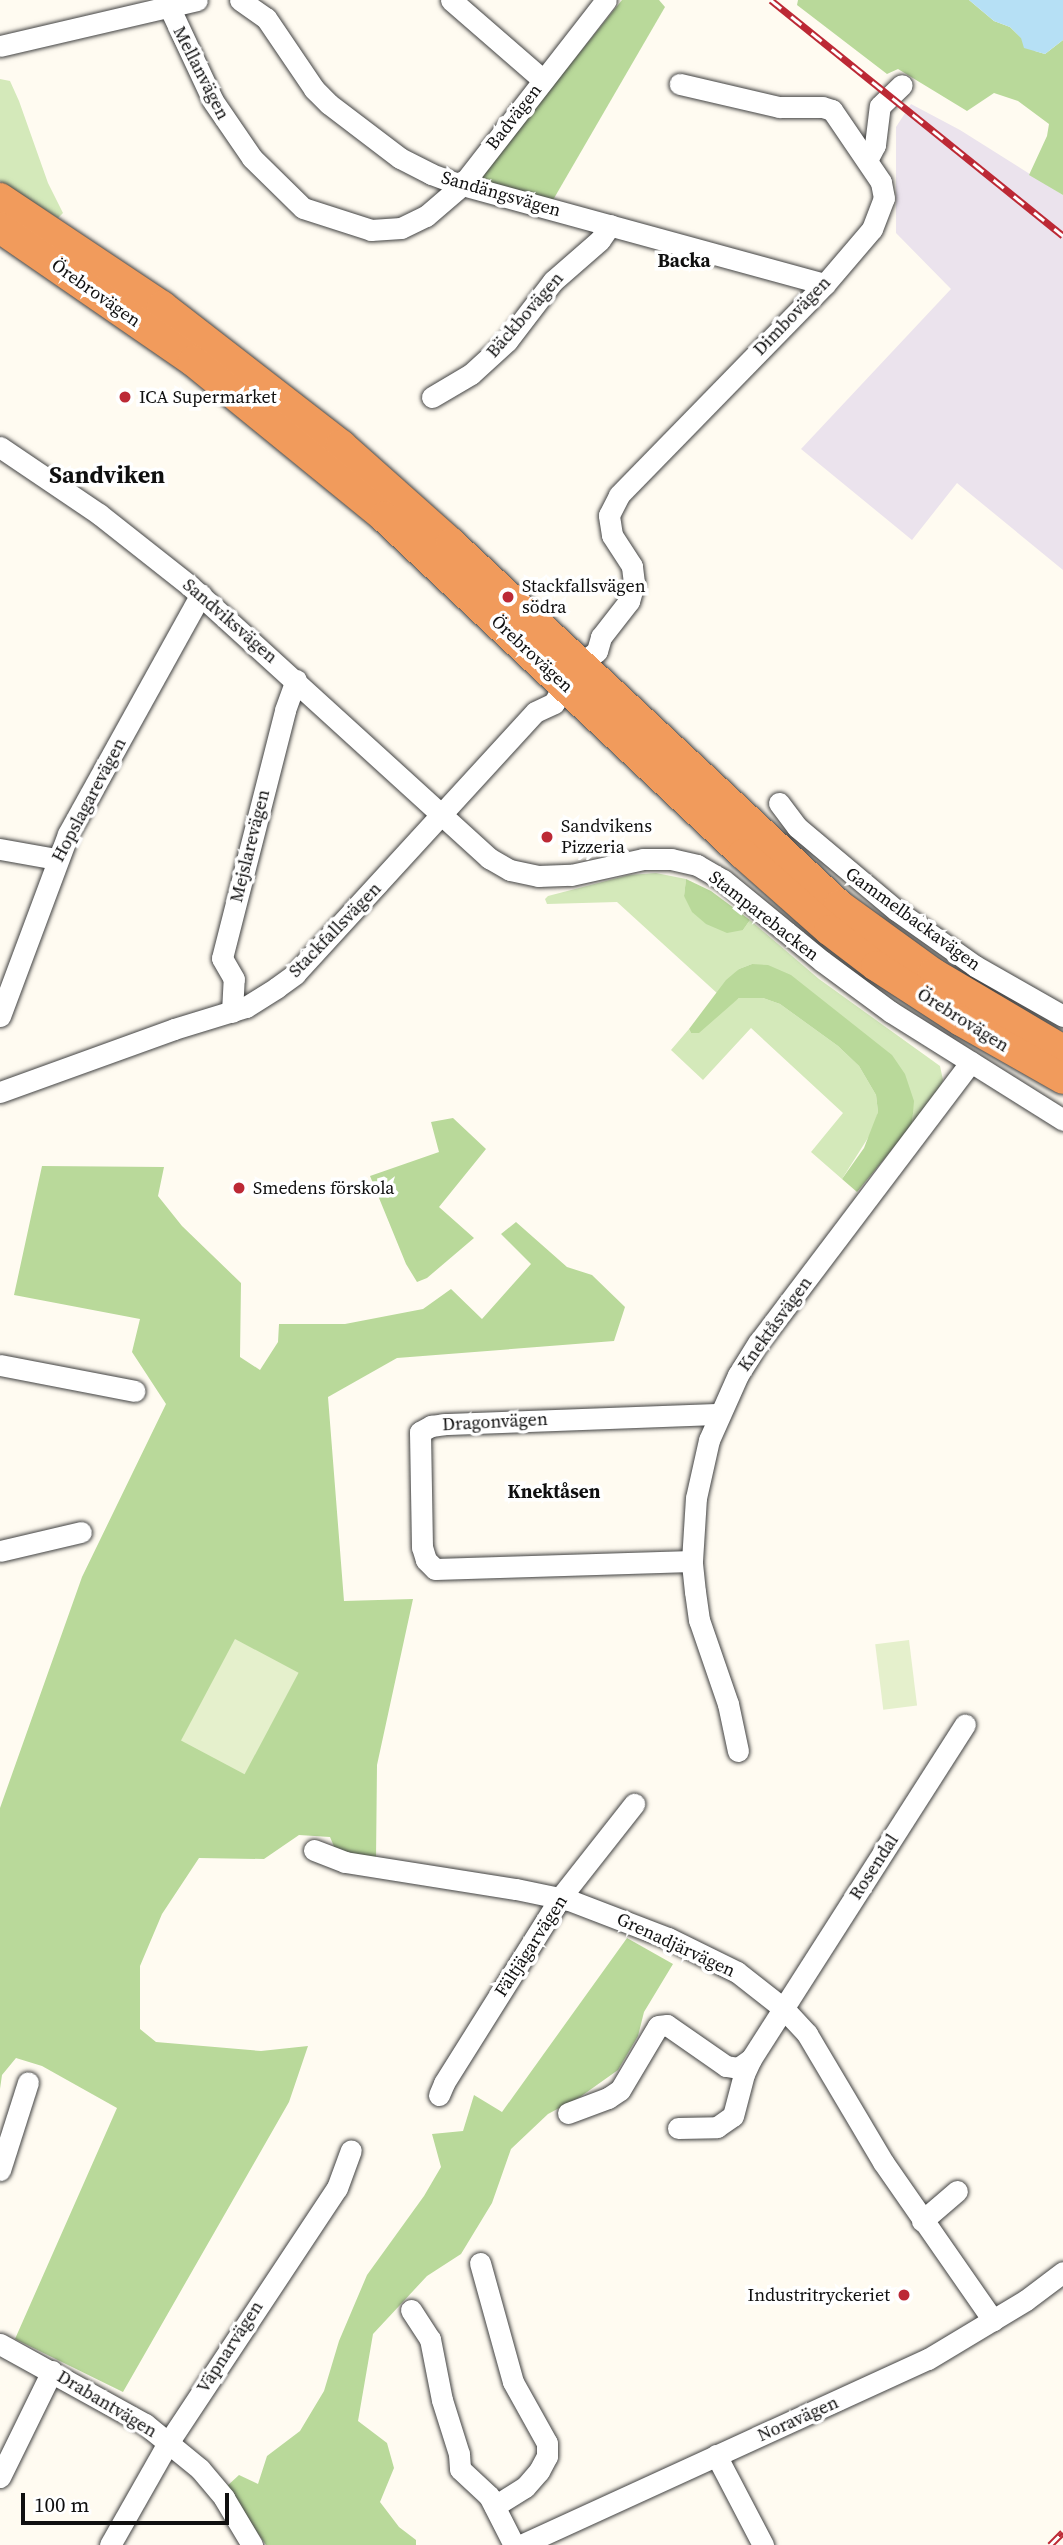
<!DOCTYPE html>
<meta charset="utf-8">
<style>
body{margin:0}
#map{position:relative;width:1063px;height:2545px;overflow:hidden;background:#fffbf1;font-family:"Source Serif 4",serif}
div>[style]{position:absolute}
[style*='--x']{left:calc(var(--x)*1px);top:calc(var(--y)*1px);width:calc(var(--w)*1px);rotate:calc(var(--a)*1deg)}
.industrial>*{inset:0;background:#ebe3ed}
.green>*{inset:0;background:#d4e9ba}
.forest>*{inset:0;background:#b9d99a}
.pitch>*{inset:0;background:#e5f0cc;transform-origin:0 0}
.water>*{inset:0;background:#b6e0f5}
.roads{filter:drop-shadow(0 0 2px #424242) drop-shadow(0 0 2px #424242)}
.minor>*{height:21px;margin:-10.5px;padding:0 10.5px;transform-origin:10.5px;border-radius:10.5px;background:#fff}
.highway>*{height:30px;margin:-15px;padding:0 15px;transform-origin:15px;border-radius:15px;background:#f19b5c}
.rail>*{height:7px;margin-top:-3.5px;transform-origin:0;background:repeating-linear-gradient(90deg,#fff 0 13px,#bc2935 0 26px);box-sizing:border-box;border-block:2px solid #bc2935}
.dots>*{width:19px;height:19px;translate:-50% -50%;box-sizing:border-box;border:4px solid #fff;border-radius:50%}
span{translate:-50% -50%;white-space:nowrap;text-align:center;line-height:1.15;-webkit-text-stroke:7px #fff;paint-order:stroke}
.street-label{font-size:18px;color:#0f0f0f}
.poi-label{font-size:18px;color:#0f0f0f}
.left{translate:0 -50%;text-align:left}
.right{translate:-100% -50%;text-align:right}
.neighbourhood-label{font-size:19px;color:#0f0f0f;font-weight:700}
.district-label{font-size:24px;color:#0f0f0f;font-weight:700}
.scale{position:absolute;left:21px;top:2493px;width:208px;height:32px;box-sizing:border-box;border:4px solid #0f0f0f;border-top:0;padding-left:9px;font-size:21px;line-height:24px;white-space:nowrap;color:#0f0f0f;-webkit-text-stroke:5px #fff;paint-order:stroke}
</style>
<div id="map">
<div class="industrial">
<div style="clip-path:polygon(911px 104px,960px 130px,1063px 195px,1063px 570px,957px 483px,912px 540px,801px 449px,951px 289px,896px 233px,896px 127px)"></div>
</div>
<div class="green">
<div style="clip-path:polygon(0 79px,10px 81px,19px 101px,48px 183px,63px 213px,58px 218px,0 181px)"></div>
<div style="clip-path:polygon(656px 873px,686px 879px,684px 896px,743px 930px,750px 920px,819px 979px,940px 1066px,943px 1080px,940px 1090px,912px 1125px,913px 1114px,752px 964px,739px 969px,718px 994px,617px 902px,547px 904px,545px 899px,548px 896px,629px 875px)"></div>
<div style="clip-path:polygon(739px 998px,763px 998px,780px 1004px,838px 1046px,859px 1066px,876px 1095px,878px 1112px,873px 1130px,842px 1179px,811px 1152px,843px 1113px,751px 1028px,703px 1080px,671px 1050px,689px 1029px,691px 1033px)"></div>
</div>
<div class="forest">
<div style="clip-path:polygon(622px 0,659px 0,665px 7px,553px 200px,478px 179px)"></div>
<div style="clip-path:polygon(798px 0,969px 0,994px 21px,1010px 27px,1035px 51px,1045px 54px,1063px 40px,1063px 195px,1029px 175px,1047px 136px,1049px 124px,1018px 101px,994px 93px,967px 111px,898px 69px,887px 74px,797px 5px)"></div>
<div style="clip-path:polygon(686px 879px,711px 891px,750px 920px,743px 930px,727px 933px,706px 924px,692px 912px,684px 896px)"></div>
<div style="clip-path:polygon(752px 964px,768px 965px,791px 975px,892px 1055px,905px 1074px,914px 1101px,912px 1125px,857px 1192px,842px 1179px,864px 1148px,878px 1112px,876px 1095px,859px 1066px,838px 1046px,780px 1004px,763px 998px,739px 998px,699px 1033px,691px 1033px,689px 1029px,726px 980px,739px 969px)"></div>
<div style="clip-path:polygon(453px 1118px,486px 1149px,439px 1207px,474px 1238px,427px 1278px,417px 1282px,406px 1264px,370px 1176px,439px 1152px,431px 1122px)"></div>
<div style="clip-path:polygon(42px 1166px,164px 1167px,158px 1196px,182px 1226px,241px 1283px,240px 1357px,260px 1370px,278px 1342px,279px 1324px,345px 1324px,423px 1309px,451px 1289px,482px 1319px,531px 1264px,501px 1234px,516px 1222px,567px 1267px,592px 1275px,625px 1307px,614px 1341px,397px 1358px,328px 1397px,344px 1601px,413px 1599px,377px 1765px,376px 1861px,338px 1856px,330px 1837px,299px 1835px,264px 1859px,199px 1858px,162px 1914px,140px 1966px,140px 2029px,156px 2042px,261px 2051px,308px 2046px,289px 2102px,123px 2392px,15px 2339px,117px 2108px,42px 2066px,16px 2058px,2px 2075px,0 2089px,0 1808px,82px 1577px,166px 1404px,132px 1352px,140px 1319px,14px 1295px)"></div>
<div style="clip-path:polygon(627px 1938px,673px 1964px,644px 2012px,638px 2036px,618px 2070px,580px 2097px,548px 2114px,511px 2149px,492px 2203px,461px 2254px,427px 2276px,373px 2334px,358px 2421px,387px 2443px,394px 2468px,380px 2502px,399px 2527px,416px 2540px,416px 2545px,266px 2545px,226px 2487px,239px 2475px,258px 2484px,267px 2456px,300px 2431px,324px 2391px,339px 2341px,367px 2275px,424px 2196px,441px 2167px,432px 2134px,463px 2131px,474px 2095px,502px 2112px)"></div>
</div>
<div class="pitch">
<div style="left:235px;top:1639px;width:72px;height:115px;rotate:28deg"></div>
<div style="left:909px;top:1640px;width:66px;height:34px;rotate:83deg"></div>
</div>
<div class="water">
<div style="clip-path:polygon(969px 0,1063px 0,1063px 40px,1045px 54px,1024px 48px,1021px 38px,1010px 27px,994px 21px)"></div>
</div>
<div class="roads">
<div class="minor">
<div style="--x:166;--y:0;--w:111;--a:65"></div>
<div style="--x:213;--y:101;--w:69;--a:55.6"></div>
<div style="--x:252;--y:158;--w:71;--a:44.4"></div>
<div style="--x:303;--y:208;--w:71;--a:17.9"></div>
<div style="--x:371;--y:230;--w:30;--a:-4"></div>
<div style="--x:401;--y:228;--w:28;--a:-26"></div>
<div style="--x:426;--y:216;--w:48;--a:-40.7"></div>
<div style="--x:462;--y:185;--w:234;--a:-52.1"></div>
<div style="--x:240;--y:0;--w:32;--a:35"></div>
<div style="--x:266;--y:18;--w:86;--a:55.9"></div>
<div style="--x:314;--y:89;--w:21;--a:45"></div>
<div style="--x:329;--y:104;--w:89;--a:37.3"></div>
<div style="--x:400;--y:158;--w:35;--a:27"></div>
<div style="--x:431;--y:174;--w:33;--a:20"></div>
<div style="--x:462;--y:185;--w:376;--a:15.3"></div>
<div style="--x:451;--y:0;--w:122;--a:41"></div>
<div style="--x:0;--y:46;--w:202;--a:-13.1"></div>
<div style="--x:867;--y:160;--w:17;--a:-62"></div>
<div style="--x:875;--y:145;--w:39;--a:-83"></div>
<div style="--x:880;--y:106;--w:30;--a:-44"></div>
<div style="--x:432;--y:397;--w:45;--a:-30.5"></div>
<div style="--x:471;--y:374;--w:49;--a:-42.5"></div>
<div style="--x:507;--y:341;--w:76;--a:-52.5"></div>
<div style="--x:553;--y:281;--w:62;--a:-41.1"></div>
<div style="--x:600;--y:240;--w:18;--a:-56"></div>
<div style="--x:0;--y:447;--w:120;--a:34.1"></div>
<div style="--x:99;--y:514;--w:115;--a:38.3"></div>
<div style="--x:189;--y:585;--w:406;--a:42.3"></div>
<div style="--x:489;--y:858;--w:24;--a:30"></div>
<div style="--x:510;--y:870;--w:29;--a:12"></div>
<div style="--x:538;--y:876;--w:33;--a:-2"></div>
<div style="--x:571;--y:875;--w:74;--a:-12.5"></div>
<div style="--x:643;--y:859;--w:28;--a:0"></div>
<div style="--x:671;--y:859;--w:27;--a:13"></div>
<div style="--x:697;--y:865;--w:30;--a:30"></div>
<div style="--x:723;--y:880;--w:128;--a:39.3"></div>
<div style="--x:822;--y:961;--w:86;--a:36.5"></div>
<div style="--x:891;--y:1012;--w:203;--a:32.1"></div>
<div style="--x:580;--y:664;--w:21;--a:-37"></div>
<div style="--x:597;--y:651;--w:15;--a:-74"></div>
<div style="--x:601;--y:637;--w:46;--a:-52.1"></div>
<div style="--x:629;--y:601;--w:19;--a:-74"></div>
<div style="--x:634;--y:583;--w:17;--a:-97"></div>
<div style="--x:632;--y:566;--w:37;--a:-123"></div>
<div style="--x:612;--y:535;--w:20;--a:-99"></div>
<div style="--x:609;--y:515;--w:22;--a:-63"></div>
<div style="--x:619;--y:495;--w:295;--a:-45.7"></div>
<div style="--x:825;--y:284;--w:72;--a:-49.5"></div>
<div style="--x:872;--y:229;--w:33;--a:-69"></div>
<div style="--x:884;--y:198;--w:16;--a:-101"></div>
<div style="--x:881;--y:182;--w:87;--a:-124.2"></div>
<div style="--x:832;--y:110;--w:10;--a:-163"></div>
<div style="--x:822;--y:107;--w:43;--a:180"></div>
<div style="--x:779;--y:107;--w:102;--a:-166.9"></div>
<div style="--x:779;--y:803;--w:30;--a:53"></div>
<div style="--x:797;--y:827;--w:129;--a:40"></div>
<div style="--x:896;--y:910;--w:97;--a:35.3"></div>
<div style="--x:975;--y:966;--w:101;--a:29.6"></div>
<div style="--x:0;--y:849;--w:57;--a:10.1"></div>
<div style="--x:232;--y:1012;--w:33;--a:-87"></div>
<div style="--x:234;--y:979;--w:24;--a:-120"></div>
<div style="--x:222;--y:958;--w:256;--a:-75.7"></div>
<div style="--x:285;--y:710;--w:32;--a:-70"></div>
<div style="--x:0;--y:1016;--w:194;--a:-69.5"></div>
<div style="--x:68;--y:834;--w:274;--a:-61"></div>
<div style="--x:0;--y:1092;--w:185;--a:-19.9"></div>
<div style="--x:174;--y:1029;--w:75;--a:-17"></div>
<div style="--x:246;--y:1007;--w:36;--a:-32"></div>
<div style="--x:276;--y:988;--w:24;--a:-36"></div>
<div style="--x:295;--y:974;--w:355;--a:-47.5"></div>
<div style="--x:535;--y:712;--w:21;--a:-25"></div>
<div style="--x:554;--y:703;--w:21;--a:-62"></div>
<div style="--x:0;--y:1365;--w:137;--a:10.9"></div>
<div style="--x:0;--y:1551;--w:83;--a:-13.2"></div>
<div style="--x:692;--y:1561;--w:257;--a:178.2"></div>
<div style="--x:435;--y:1569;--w:13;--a:-135"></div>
<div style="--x:426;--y:1560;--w:14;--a:-107"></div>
<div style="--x:422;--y:1547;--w:115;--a:-91"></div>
<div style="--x:420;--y:1432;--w:13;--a:-29"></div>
<div style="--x:431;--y:1426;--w:14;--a:-8"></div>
<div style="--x:445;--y:1424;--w:274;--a:-2.1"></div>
<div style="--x:738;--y:1751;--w:48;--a:-102"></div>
<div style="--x:728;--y:1704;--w:89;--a:-109"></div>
<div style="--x:699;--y:1620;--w:28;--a:-98"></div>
<div style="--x:695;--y:1592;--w:31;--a:-96"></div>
<div style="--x:692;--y:1561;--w:63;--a:-86.4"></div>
<div style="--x:696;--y:1498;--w:59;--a:-77.4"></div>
<div style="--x:709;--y:1440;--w:71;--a:-66"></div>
<div style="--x:738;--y:1375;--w:39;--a:-58"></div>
<div style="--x:759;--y:1342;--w:351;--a:-52.9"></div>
<div style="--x:314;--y:1850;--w:33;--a:21"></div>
<div style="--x:345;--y:1862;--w:173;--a:9"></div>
<div style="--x:516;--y:1889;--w:54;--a:11.7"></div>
<div style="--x:569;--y:1900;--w:106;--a:21"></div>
<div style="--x:668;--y:1938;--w:77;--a:26.2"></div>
<div style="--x:737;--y:1972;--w:60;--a:38.2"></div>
<div style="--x:784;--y:2009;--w:34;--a:47"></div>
<div style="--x:807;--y:2034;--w:149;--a:59.3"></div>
<div style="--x:883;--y:2162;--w:193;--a:55.2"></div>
<div style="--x:439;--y:2095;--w:13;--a:-67"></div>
<div style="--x:444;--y:2083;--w:218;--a:-57.9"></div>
<div style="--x:560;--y:1898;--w:120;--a:-51.8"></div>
<div style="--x:568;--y:2113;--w:43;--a:-20.6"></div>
<div style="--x:608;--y:2098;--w:14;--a:-34"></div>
<div style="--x:620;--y:2090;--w:74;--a:-59.3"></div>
<div style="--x:658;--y:2026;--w:9;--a:-6"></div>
<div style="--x:667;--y:2025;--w:72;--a:34.8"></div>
<div style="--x:726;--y:2066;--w:12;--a:9"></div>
<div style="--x:738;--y:2068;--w:16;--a:-35"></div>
<div style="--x:678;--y:2128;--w:39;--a:-1"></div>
<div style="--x:717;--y:2127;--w:19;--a:-35"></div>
<div style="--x:733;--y:2116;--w:43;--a:-75.3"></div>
<div style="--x:744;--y:2074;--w:17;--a:-65"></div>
<div style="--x:751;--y:2059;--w:397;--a:-57.4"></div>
<div style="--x:0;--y:2170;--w:92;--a:-72.3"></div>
<div style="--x:922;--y:2221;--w:46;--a:-40.6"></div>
<div style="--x:480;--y:2263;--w:123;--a:74.5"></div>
<div style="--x:513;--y:2382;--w:70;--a:60.9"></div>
<div style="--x:547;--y:2443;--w:13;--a:90"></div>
<div style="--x:547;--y:2456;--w:17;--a:118"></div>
<div style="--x:539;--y:2471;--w:21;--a:131"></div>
<div style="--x:525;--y:2487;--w:36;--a:148"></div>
<div style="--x:411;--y:2310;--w:35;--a:57"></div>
<div style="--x:430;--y:2339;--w:62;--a:78.9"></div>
<div style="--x:442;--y:2400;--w:57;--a:72.5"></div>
<div style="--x:459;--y:2454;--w:15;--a:86"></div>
<div style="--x:460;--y:2469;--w:40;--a:43"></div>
<div style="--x:489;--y:2496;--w:55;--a:63"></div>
<div style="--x:0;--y:2344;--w:166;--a:28.9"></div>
<div style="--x:145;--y:2424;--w:71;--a:39.3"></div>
<div style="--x:200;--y:2469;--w:38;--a:50"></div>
<div style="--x:224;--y:2498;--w:55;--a:59.2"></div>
<div style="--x:716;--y:2455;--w:102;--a:62.4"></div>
<div style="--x:0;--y:2477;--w:118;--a:-63.9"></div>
<div style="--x:110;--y:2545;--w:117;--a:-60.4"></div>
<div style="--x:168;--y:2443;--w:306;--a:-56.5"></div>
<div style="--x:337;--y:2188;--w:40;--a:-69.8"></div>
<div style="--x:521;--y:2545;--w:447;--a:-24.6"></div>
<div style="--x:928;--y:2359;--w:114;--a:-31"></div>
<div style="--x:1026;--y:2300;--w:46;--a:-37.1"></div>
</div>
<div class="highway">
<div style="--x:0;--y:198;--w:195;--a:33.7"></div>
<div style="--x:162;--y:306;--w:227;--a:37.8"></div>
<div style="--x:341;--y:445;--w:147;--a:41.7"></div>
<div style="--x:451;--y:543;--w:531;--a:43.01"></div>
<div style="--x:839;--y:905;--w:116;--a:35.9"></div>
<div style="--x:933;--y:973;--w:151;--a:30.6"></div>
<div style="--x:0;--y:228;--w:234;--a:34.6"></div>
<div style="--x:193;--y:361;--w:247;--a:39.2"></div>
<div style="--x:384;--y:517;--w:492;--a:43.2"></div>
<div style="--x:743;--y:854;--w:115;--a:41.5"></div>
<div style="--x:829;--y:930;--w:59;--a:37.5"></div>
<div style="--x:876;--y:966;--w:101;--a:32.9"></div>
<div style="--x:961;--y:1021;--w:117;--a:29.6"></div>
</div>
</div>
<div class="rail">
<div style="--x:771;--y:0;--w:375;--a:38.9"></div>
<div style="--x:1050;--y:2545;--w:18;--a:-45"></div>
</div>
<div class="dots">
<div style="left:125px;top:397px;background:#bc2935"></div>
<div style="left:508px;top:597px;background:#bc2935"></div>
<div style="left:547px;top:837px;background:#bc2935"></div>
<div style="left:239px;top:1188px;background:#bc2935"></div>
<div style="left:904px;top:2295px;background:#bc2935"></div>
</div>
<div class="street-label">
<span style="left:201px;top:73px;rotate:63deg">Mellanvägen</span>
<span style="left:514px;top:117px;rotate:-52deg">Badvägen</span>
<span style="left:501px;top:194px;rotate:16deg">Sandängsvägen</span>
<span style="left:96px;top:293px;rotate:35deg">Örebrovägen</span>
<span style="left:525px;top:315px;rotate:-49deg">Bäckbovägen</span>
<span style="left:792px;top:316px;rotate:-46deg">Dimbovägen</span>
<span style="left:230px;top:621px;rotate:41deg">Sandviksvägen</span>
<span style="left:532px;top:654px;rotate:43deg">Örebrovägen</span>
<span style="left:89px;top:800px;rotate:-62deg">Hopslagarevägen</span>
<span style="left:250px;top:846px;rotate:-76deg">Mejslarevägen</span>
<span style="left:764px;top:916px;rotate:38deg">Stamparebacken</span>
<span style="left:913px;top:919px;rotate:36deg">Gammelbackavägen</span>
<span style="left:335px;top:930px;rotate:-46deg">Stackfallsvägen</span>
<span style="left:963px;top:1020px;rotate:32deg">Örebrovägen</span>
<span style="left:775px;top:1324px;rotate:-54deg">Knektåsvägen</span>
<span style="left:495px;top:1422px;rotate:-3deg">Dragonvägen</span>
<span style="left:874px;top:1867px;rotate:-57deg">Rosendal</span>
<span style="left:676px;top:1945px;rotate:25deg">Grenadjärvägen</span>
<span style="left:531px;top:1946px;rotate:-57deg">Fältjägarvägen</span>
<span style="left:230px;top:2347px;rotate:-57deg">Väpnarvägen</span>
<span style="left:107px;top:2404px;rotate:31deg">Drabantvägen</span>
<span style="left:798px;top:2419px;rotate:-24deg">Noravägen</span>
</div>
<div class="poi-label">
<span class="left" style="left:139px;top:397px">ICA Supermarket</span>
<span class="left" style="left:522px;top:597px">Stackfallsvägen<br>södra</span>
<span class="left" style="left:561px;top:837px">Sandvikens<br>Pizzeria</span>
<span class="left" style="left:253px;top:1188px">Smedens förskola</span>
<span class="right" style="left:890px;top:2295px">Industritryckeriet</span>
</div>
<div class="neighbourhood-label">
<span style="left:684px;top:261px">Backa</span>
<span style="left:554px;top:1492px">Knektåsen</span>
</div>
<div class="district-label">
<span style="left:107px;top:475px">Sandviken</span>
</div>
<div class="scale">100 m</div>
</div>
